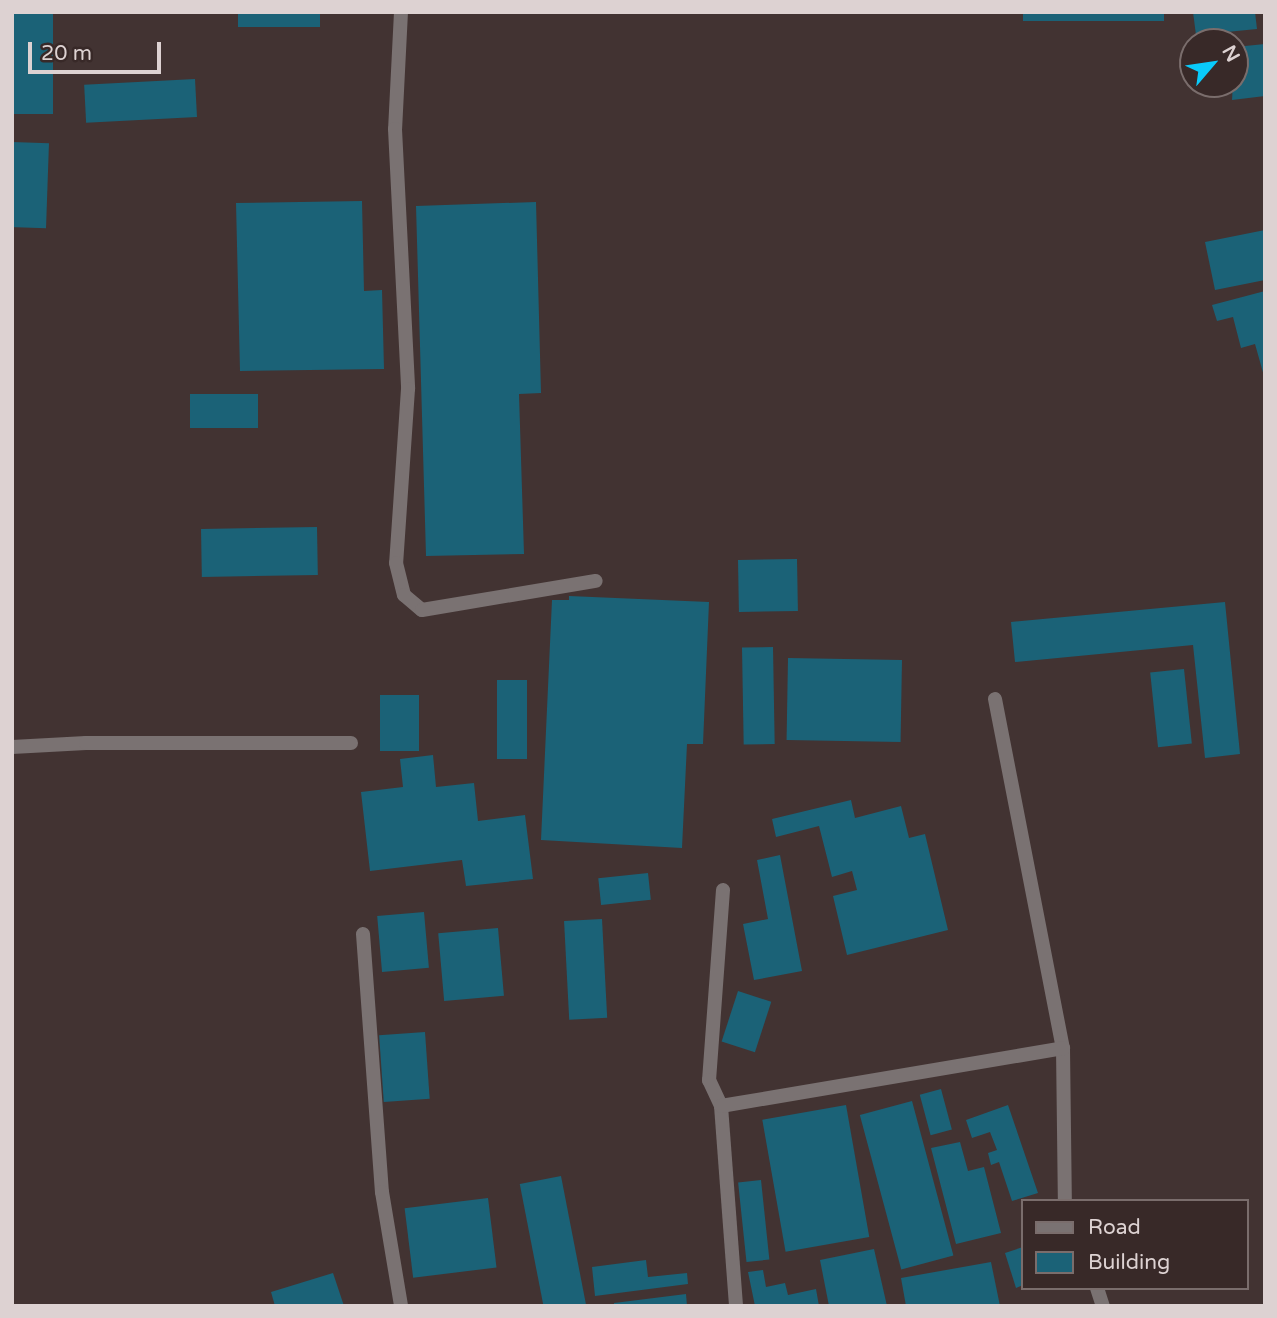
<!DOCTYPE html>
<style>
body{margin:0}
#map{position:relative;width:1277px;height:1318px;overflow:hidden;background:#423332;font-family:"Varela Round",sans-serif}
div>[style]{position:absolute}
[style*='--x']{left:calc(var(--x)*1px);top:calc(var(--y)*1px);width:calc(var(--w)*1px);rotate:calc(var(--a)*1deg)}
.building>*{inset:0;background:#1b6277;transform-origin:0 0}
.minor>*{height:14px;margin:-7px;padding:0 7px;transform-origin:7px;border-radius:7px;background:#7a7272}
span{translate:-50% -50%;white-space:nowrap;text-align:center;line-height:1.15;-webkit-text-stroke:5px #382928;paint-order:stroke}
.frame{position:absolute;inset:0;border:14px solid #ddd2d2;pointer-events:none}
.legend{position:absolute;left:1021px;top:1199px;width:228px;height:91px;box-sizing:border-box;background:#382928;border:2px solid #7a6d6c;margin:0;padding:9px 12px;list-style:none;font-size:21px;color:#ddd2d2}
.legend li{display:flex;align-items:center;gap:14px;height:35px}
.legend b{width:35px;border:2px solid #7a6d6c}
.north{position:absolute;left:1179px;top:28px;width:70px;height:70px;box-sizing:border-box;background:#382928;border:2px solid #7a6d6c;border-radius:50%;rotate:61deg;font-size:19px;font-weight:700;line-height:28px;text-align:center;color:#ddd2d2}
.north::after{content:'';display:block;margin:auto;width:24px;height:32px;background:#09cafa;clip-path:polygon(50% 0,100% 100%,50% 72%,0 100%)}
.scale{position:absolute;left:28px;top:42px;width:133px;height:32px;box-sizing:border-box;border:4px solid #ddd2d2;border-top:0;padding-left:9px;font-size:21px;line-height:24px;white-space:nowrap;color:#ddd2d2;-webkit-text-stroke:5px #382928;paint-order:stroke}
</style>
<div id="map">
<div class="building">
<div style="left:12px;top:12px;width:41px;height:102px"></div>
<div style="left:238px;top:12px;width:82px;height:15px"></div>
<div style="left:1023px;top:12px;width:141px;height:9px"></div>
<div style="clip-path:polygon(1193px 12px,1255px 12px,1257px 29px,1196px 35px)"></div>
<div style="clip-path:polygon(1265px 44px,1265px 96px,1232px 100px,1235px 47px)"></div>
<div style="left:195px;top:79px;width:38px;height:111px;rotate:87deg"></div>
<div style="left:12px;top:142px;width:37px;height:85px;rotate:2deg"></div>
<div style="clip-path:polygon(362px 201px,364px 291px,382px 290px,384px 369px,240px 371px,236px 203px)"></div>
<div style="clip-path:polygon(536px 202px,541px 393px,519px 394px,524px 554px,426px 556px,416px 206px)"></div>
<div style="clip-path:polygon(1265px 230px,1265px 280px,1215px 290px,1205px 242px)"></div>
<div style="clip-path:polygon(1265px 291px,1265px 376px,1264px 376px,1255px 344px,1241px 348px,1233px 317px,1217px 321px,1212px 305px)"></div>
<div style="left:258px;top:394px;width:34px;height:68px;rotate:90deg"></div>
<div style="left:317px;top:527px;width:48px;height:116px;rotate:89deg"></div>
<div style="left:797px;top:559px;width:52px;height:59px;rotate:89deg"></div>
<div style="clip-path:polygon(569px 596px,709px 602px,703px 744px,687px 744px,682px 848px,541px 840px,552px 600px,569px 600px)"></div>
<div style="clip-path:polygon(1225px 602px,1240px 754px,1205px 758px,1193px 645px,1015px 662px,1011px 622px)"></div>
<div style="left:773px;top:647px;width:97px;height:31px;rotate:89deg"></div>
<div style="left:788px;top:658px;width:114px;height:82px;rotate:1deg"></div>
<div style="left:1184px;top:669px;width:75px;height:34px;rotate:84deg"></div>
<div style="left:497px;top:680px;width:30px;height:79px"></div>
<div style="left:380px;top:695px;width:39px;height:56px"></div>
<div style="clip-path:polygon(433px 755px,436px 787px,474px 783px,478px 821px,525px 815px,533px 879px,466px 886px,462px 860px,370px 871px,361px 792px,403px 787px,400px 759px)"></div>
<div style="clip-path:polygon(851px 800px,855px 818px,901px 806px,909px 838px,925px 834px,948px 930px,847px 955px,833px 896px,857px 890px,852px 871px,832px 877px,819px 826px,776px 837px,772px 819px)"></div>
<div style="clip-path:polygon(780px 855px,802px 971px,754px 980px,743px 924px,768px 919px,757px 860px)"></div>
<div style="left:648px;top:873px;width:27px;height:50px;rotate:84deg"></div>
<div style="left:424px;top:912px;width:56px;height:47px;rotate:85deg"></div>
<div style="left:602px;top:919px;width:99px;height:38px;rotate:87deg"></div>
<div style="left:498px;top:928px;width:68px;height:60px;rotate:85deg"></div>
<div style="left:738px;top:991px;width:35px;height:53px;rotate:18deg"></div>
<div style="left:425px;top:1032px;width:67px;height:46px;rotate:86deg"></div>
<div style="left:941px;top:1089px;width:42px;height:22px;rotate:75deg"></div>
<div style="left:912px;top:1101px;width:160px;height:54px;rotate:75deg"></div>
<div style="left:846px;top:1105px;width:134px;height:85px;rotate:80deg"></div>
<div style="clip-path:polygon(1008px 1105px,1038px 1193px,1012px 1201px,999px 1162px,991px 1165px,988px 1153px,997px 1150px,990px 1132px,972px 1138px,966px 1120px)"></div>
<div style="clip-path:polygon(960px 1142px,968px 1171px,984px 1167px,1001px 1233px,956px 1244px,931px 1148px)"></div>
<div style="left:561px;top:1176px;width:132px;height:42px;rotate:79deg"></div>
<div style="left:761px;top:1180px;width:80px;height:23px;rotate:84deg"></div>
<div style="left:488px;top:1198px;width:70px;height:84px;rotate:83deg"></div>
<div style="clip-path:polygon(1023px 1247px,1023px 1285px,1016px 1288px,1005px 1253px)"></div>
<div style="clip-path:polygon(874px 1249px,887px 1306px,829px 1306px,820px 1260px)"></div>
<div style="clip-path:polygon(646px 1260px,648px 1277px,687px 1273px,688px 1284px,595px 1296px,592px 1267px)"></div>
<div style="clip-path:polygon(991px 1262px,1000px 1306px,906px 1306px,901px 1278px)"></div>
<div style="clip-path:polygon(763px 1270px,766px 1287px,785px 1283px,788px 1295px,816px 1289px,819px 1306px,755px 1306px,748px 1272px)"></div>
<div style="clip-path:polygon(333px 1273px,344px 1306px,275px 1306px,271px 1292px)"></div>
<div style="clip-path:polygon(686px 1294px,687px 1306px,614px 1306px,614px 1303px)"></div>
</div>
<div class="minor">
<div style="--x:401;--y:12;--w:117;--a:92.9"></div>
<div style="--x:395;--y:129;--w:260;--a:87.1"></div>
<div style="--x:408;--y:389;--w:174;--a:93.9"></div>
<div style="--x:396;--y:563;--w:33;--a:76"></div>
<div style="--x:404;--y:595;--w:23;--a:40"></div>
<div style="--x:422;--y:610;--w:176;--a:-9.5"></div>
<div style="--x:995;--y:699;--w:356;--a:79"></div>
<div style="--x:1063;--y:1048;--w:153;--a:89.3"></div>
<div style="--x:12;--y:747;--w:74;--a:-3.1"></div>
<div style="--x:86;--y:743;--w:265;--a:0"></div>
<div style="--x:723;--y:890;--w:191;--a:94.2"></div>
<div style="--x:709;--y:1080;--w:29;--a:65"></div>
<div style="--x:721;--y:1106;--w:201;--a:85.7"></div>
<div style="--x:363;--y:934;--w:259;--a:85.8"></div>
<div style="--x:382;--y:1192;--w:116;--a:80.5"></div>
<div style="--x:721;--y:1106;--w:347;--a:-9.6"></div>
<div style="--x:1097;--y:1288;--w:19;--a:72"></div>
</div>
<div class="frame"></div>
<ul class="legend">
<li><b style="height:9px;background:#7a7272"></b>Road</li>
<li><b style="height:19px;background:#1b6277"></b>Building</li>
</ul>
<div class="north">N</div>
<div class="scale">20 m</div>
</div>
